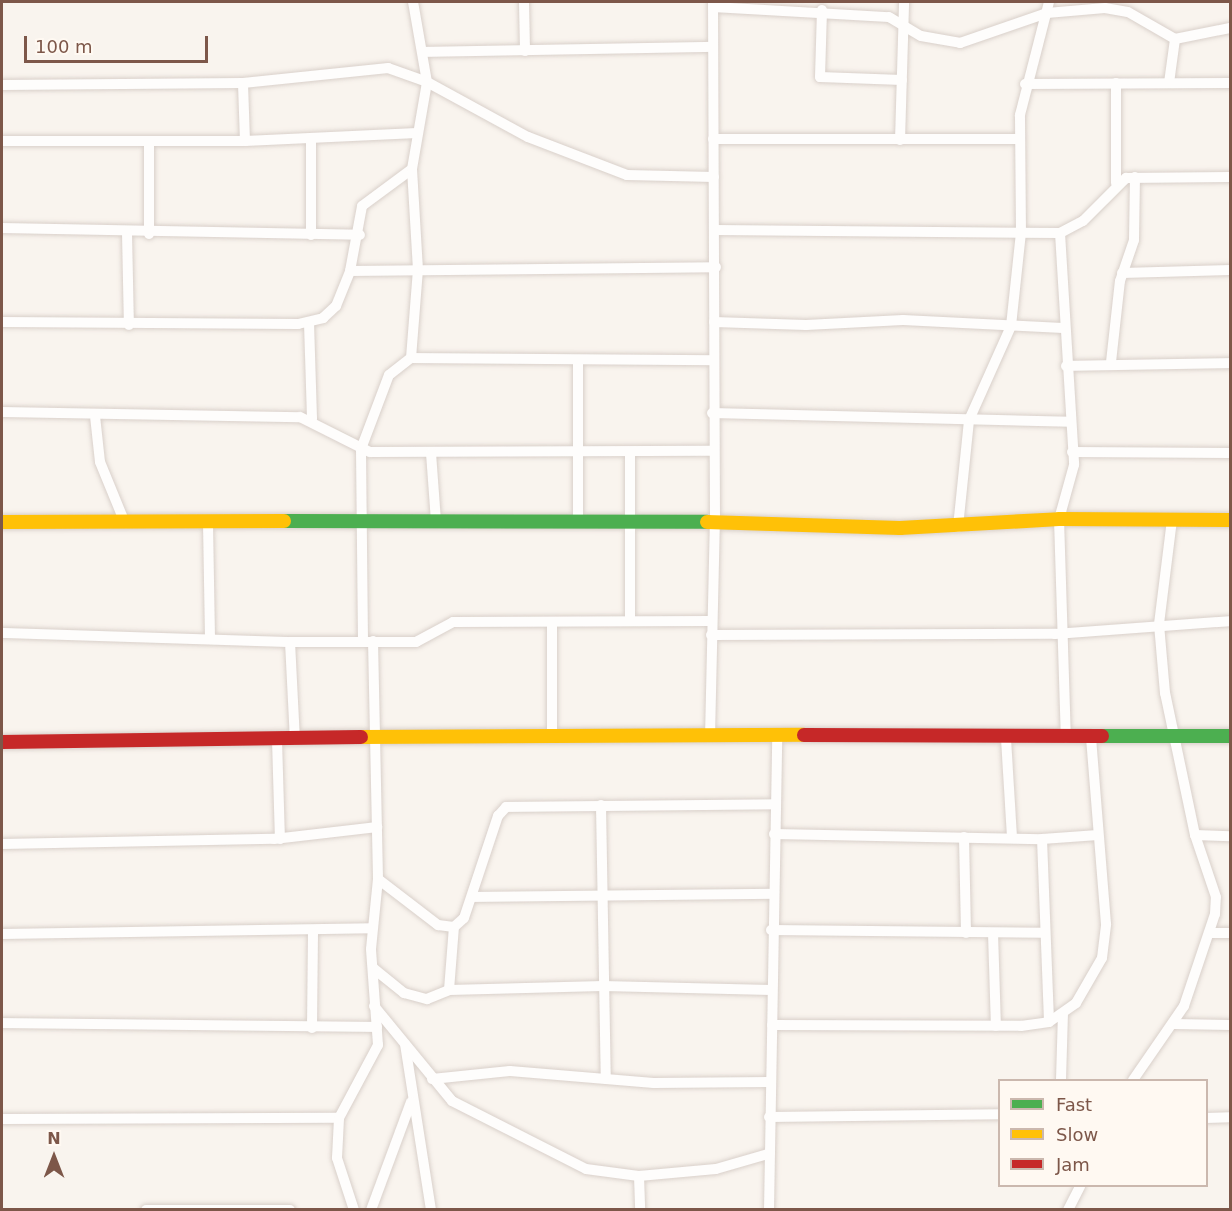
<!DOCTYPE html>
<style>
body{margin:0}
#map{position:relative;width:1232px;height:1211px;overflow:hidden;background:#f9f4ee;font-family:"DejaVu Sans",sans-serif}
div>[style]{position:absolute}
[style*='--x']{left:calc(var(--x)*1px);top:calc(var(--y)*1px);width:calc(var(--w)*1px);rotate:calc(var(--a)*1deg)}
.roads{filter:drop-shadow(0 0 2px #d9d0ca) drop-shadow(0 0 2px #d9d0ca)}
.street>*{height:10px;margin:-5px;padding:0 5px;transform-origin:5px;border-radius:5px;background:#fefdfc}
.fast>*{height:14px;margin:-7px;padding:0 7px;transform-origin:7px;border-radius:7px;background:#4caf50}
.slow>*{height:14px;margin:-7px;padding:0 7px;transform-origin:7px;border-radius:7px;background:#ffc107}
.jam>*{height:14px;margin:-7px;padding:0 7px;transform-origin:7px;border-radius:7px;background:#c62828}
span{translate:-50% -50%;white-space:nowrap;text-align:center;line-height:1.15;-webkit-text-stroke:4.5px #fff9f2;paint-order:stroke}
.frame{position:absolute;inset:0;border:3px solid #7d5749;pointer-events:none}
.legend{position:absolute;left:998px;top:1079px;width:210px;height:108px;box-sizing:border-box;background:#fff9f2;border:2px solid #cbb8ae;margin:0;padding:8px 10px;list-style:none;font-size:18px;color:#7d5749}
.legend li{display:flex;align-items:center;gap:12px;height:30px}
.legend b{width:30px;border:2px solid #cbb8ae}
.north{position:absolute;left:24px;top:1127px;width:60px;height:60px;-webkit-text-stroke:4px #fff9f2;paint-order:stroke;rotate:0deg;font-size:16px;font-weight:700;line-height:24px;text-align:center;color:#7d5749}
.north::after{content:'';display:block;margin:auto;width:21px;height:27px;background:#7d5749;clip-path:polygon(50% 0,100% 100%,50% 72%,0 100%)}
.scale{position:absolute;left:24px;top:36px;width:184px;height:27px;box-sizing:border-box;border:3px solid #7d5749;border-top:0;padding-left:8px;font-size:18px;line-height:21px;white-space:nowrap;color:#7d5749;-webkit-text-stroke:4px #fff9f2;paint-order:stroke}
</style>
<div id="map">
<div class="roads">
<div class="street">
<div style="--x:524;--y:2;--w:49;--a:88.8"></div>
<div style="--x:713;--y:7;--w:176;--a:3.3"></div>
<div style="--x:889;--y:17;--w:37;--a:31"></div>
<div style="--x:921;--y:36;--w:40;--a:10"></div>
<div style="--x:960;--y:43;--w:92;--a:-19"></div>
<div style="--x:1047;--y:13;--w:58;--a:-4.9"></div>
<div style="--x:1105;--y:8;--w:23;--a:10"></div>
<div style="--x:1128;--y:12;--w:54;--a:29.9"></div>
<div style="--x:1175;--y:39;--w:56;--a:-11.3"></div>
<div style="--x:822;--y:10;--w:67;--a:91.7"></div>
<div style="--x:820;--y:77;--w:82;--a:2.1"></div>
<div style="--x:424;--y:52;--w:289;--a:-1"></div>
<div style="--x:1116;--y:83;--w:100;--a:90"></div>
<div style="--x:1169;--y:83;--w:44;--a:-82.2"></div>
<div style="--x:1025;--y:84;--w:205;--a:-0.3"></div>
<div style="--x:2;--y:85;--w:241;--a:-0.5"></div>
<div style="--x:243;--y:83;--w:146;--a:-5.9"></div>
<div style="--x:388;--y:68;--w:41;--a:19.7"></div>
<div style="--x:427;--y:82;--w:115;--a:28.6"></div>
<div style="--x:528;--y:137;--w:106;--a:21"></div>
<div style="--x:627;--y:175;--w:87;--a:1.3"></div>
<div style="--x:311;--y:138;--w:97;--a:90"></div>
<div style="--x:713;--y:139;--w:306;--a:0"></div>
<div style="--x:900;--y:140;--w:138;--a:-88.3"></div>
<div style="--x:2;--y:141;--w:243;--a:0"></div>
<div style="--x:245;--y:141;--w:58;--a:-92"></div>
<div style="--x:245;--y:141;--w:172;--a:-2.7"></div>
<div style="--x:149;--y:142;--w:92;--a:90"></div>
<div style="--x:2;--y:228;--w:358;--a:1.1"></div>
<div style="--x:715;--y:230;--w:345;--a:0.5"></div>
<div style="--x:1060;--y:233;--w:26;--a:-28"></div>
<div style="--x:1083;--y:221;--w:61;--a:-45"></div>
<div style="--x:1126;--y:178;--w:104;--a:-0.6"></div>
<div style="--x:127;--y:233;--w:92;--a:88.8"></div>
<div style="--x:1060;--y:233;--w:232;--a:86.5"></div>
<div style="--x:1074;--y:465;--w:56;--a:105.5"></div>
<div style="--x:1059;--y:519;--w:219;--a:88.2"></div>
<div style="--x:350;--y:271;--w:366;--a:-0.6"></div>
<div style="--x:1122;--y:273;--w:108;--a:-1.6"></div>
<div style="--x:2;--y:322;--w:296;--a:0.4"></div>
<div style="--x:298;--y:324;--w:26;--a:-13"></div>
<div style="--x:323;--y:318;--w:18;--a:-43"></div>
<div style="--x:336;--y:306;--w:38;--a:-68"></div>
<div style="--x:350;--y:271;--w:66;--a:-79.5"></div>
<div style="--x:362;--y:206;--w:62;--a:-36.5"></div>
<div style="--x:714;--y:322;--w:92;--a:1.9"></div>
<div style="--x:806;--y:325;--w:97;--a:-3"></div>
<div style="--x:903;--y:320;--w:160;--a:2.9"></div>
<div style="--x:309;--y:323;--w:96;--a:88.2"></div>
<div style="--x:411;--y:358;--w:301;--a:0.4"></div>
<div style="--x:1111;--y:362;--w:81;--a:-83.7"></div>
<div style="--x:1120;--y:281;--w:43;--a:-71.1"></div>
<div style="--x:1134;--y:240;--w:63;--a:-89.1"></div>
<div style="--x:1066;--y:366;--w:164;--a:-1"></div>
<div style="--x:2;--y:412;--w:298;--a:1"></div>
<div style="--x:300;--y:417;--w:78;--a:26.6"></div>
<div style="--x:370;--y:452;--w:342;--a:-0.2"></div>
<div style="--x:712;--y:413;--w:358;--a:1.4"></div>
<div style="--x:95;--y:416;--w:46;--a:83.8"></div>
<div style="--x:100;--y:462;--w:66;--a:67.7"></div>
<div style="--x:1072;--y:452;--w:158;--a:0.4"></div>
<div style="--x:431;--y:453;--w:68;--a:85.8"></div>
<div style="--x:578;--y:519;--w:159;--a:-90"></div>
<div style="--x:208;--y:523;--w:116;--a:89"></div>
<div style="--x:958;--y:527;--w:108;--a:-84.1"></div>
<div style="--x:969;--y:420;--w:103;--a:-65.9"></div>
<div style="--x:1011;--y:326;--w:94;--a:-83.9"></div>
<div style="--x:1021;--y:233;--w:118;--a:-90.5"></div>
<div style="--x:1020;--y:115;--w:117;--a:-75.6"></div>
<div style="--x:630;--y:620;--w:168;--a:-90"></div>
<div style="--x:552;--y:622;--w:113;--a:90"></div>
<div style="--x:2;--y:633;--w:288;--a:1.8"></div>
<div style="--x:290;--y:642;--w:98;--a:87.1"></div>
<div style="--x:711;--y:635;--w:344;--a:-0.2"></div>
<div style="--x:1055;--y:634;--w:175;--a:-4.2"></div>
<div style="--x:363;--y:641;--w:192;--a:-90.6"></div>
<div style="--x:361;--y:449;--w:79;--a:-69.3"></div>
<div style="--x:389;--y:375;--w:28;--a:-38"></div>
<div style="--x:411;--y:358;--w:88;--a:-85.5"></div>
<div style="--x:418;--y:270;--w:101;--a:-93.4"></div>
<div style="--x:412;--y:169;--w:88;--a:-80.2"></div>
<div style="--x:427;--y:82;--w:81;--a:-99.9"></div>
<div style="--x:290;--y:642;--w:126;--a:0"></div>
<div style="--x:416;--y:642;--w:42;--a:-28.4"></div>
<div style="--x:453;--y:622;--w:258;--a:-0.2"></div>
<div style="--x:710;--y:737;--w:217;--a:-88.7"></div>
<div style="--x:715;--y:520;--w:518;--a:-90.22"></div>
<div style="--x:1006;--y:739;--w:98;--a:86.5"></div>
<div style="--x:277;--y:740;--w:99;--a:88.3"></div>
<div style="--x:601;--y:805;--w:274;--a:89"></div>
<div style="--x:774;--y:834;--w:268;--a:1.1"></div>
<div style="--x:1042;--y:839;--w:56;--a:-4.1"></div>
<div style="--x:1195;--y:835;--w:35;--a:2"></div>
<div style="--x:964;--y:837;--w:96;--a:88.8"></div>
<div style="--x:1042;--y:839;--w:183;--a:87.8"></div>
<div style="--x:2;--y:844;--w:272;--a:-1.1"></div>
<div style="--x:274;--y:839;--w:104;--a:-6.6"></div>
<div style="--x:378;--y:879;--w:76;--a:37.5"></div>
<div style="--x:438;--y:925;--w:16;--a:7"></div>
<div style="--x:454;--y:927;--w:13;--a:-42"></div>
<div style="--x:464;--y:918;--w:108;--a:-71.6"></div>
<div style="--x:498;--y:816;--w:12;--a:-48"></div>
<div style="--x:506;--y:807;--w:269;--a:-0.6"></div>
<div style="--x:473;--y:897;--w:298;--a:-0.6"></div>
<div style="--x:771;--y:930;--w:272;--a:0.6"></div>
<div style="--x:993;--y:933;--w:93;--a:88.2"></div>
<div style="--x:1211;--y:933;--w:19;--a:0"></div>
<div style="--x:2;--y:934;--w:370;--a:-0.9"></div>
<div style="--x:373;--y:968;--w:40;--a:39"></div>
<div style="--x:404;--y:993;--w:24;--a:15"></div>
<div style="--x:427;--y:999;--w:24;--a:-22"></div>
<div style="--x:449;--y:990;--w:154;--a:-1.5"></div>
<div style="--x:603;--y:986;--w:168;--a:1.4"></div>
<div style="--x:449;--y:990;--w:63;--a:-85.5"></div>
<div style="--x:374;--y:1006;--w:123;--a:50.6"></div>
<div style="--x:452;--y:1101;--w:150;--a:26.9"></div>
<div style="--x:586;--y:1169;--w:53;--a:7.5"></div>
<div style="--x:639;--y:1176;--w:77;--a:-5.2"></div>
<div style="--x:716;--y:1169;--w:54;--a:-16.1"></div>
<div style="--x:2;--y:1023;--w:375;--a:0.6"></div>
<div style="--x:1174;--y:1024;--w:56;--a:1"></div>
<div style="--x:772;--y:1025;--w:249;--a:0.2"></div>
<div style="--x:1021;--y:1026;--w:28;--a:-8"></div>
<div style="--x:1049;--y:1022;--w:33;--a:-35"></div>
<div style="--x:1076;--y:1003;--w:52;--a:-60"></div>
<div style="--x:1102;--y:958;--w:34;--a:-83"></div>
<div style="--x:1106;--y:924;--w:187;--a:-94.6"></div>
<div style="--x:312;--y:1028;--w:98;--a:-89.4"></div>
<div style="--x:405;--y:1044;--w:168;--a:81.1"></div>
<div style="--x:432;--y:1079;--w:78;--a:-5.9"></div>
<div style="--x:510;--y:1071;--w:144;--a:4.8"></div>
<div style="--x:654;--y:1083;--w:116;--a:-0.5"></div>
<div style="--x:1061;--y:1080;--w:66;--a:-88.3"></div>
<div style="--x:1133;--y:1080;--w:90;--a:-55.4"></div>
<div style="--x:1184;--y:1006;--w:97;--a:-71.4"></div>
<div style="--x:1215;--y:914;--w:17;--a:-87"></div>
<div style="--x:1216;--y:897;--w:65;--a:-108.7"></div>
<div style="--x:1195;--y:835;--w:145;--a:-101.9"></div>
<div style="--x:1165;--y:693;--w:69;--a:-95"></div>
<div style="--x:1159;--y:624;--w:106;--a:-82.9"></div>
<div style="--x:769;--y:1117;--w:231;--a:-0.7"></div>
<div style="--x:1206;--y:1118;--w:24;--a:-2"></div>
<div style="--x:2;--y:1119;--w:337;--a:-0.2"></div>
<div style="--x:639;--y:1176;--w:34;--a:88"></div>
<div style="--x:146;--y:1210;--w:144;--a:0"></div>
<div style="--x:354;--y:1210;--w:55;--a:-108.1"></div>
<div style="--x:337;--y:1158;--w:40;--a:-87.1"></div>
<div style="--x:339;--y:1118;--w:83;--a:-61.9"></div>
<div style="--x:378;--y:1045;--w:96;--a:-94.2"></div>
<div style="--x:371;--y:949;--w:70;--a:-84.3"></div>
<div style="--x:378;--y:879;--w:238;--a:-91.2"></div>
<div style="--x:371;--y:1210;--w:115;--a:-69.7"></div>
<div style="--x:769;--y:1210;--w:473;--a:-89"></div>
<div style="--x:1068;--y:1210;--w:27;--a:-63"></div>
</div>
<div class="fast">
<div style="--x:284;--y:521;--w:423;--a:0.1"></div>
<div style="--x:1102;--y:736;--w:128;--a:0"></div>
</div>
<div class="slow">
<div style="--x:2;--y:522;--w:282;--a:-0.2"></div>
<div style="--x:707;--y:522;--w:193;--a:1.8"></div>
<div style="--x:900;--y:528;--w:159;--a:-3.2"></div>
<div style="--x:1059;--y:519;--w:171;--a:0.3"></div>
<div style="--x:361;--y:737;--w:443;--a:-0.3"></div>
</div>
<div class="jam">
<div style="--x:804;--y:735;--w:298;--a:0.2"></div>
<div style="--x:2;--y:742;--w:359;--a:-0.8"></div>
</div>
</div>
<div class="frame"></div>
<ul class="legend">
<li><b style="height:8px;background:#4caf50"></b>Fast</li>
<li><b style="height:8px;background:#ffc107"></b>Slow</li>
<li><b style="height:8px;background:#c62828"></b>Jam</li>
</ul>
<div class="north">N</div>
<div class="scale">100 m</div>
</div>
